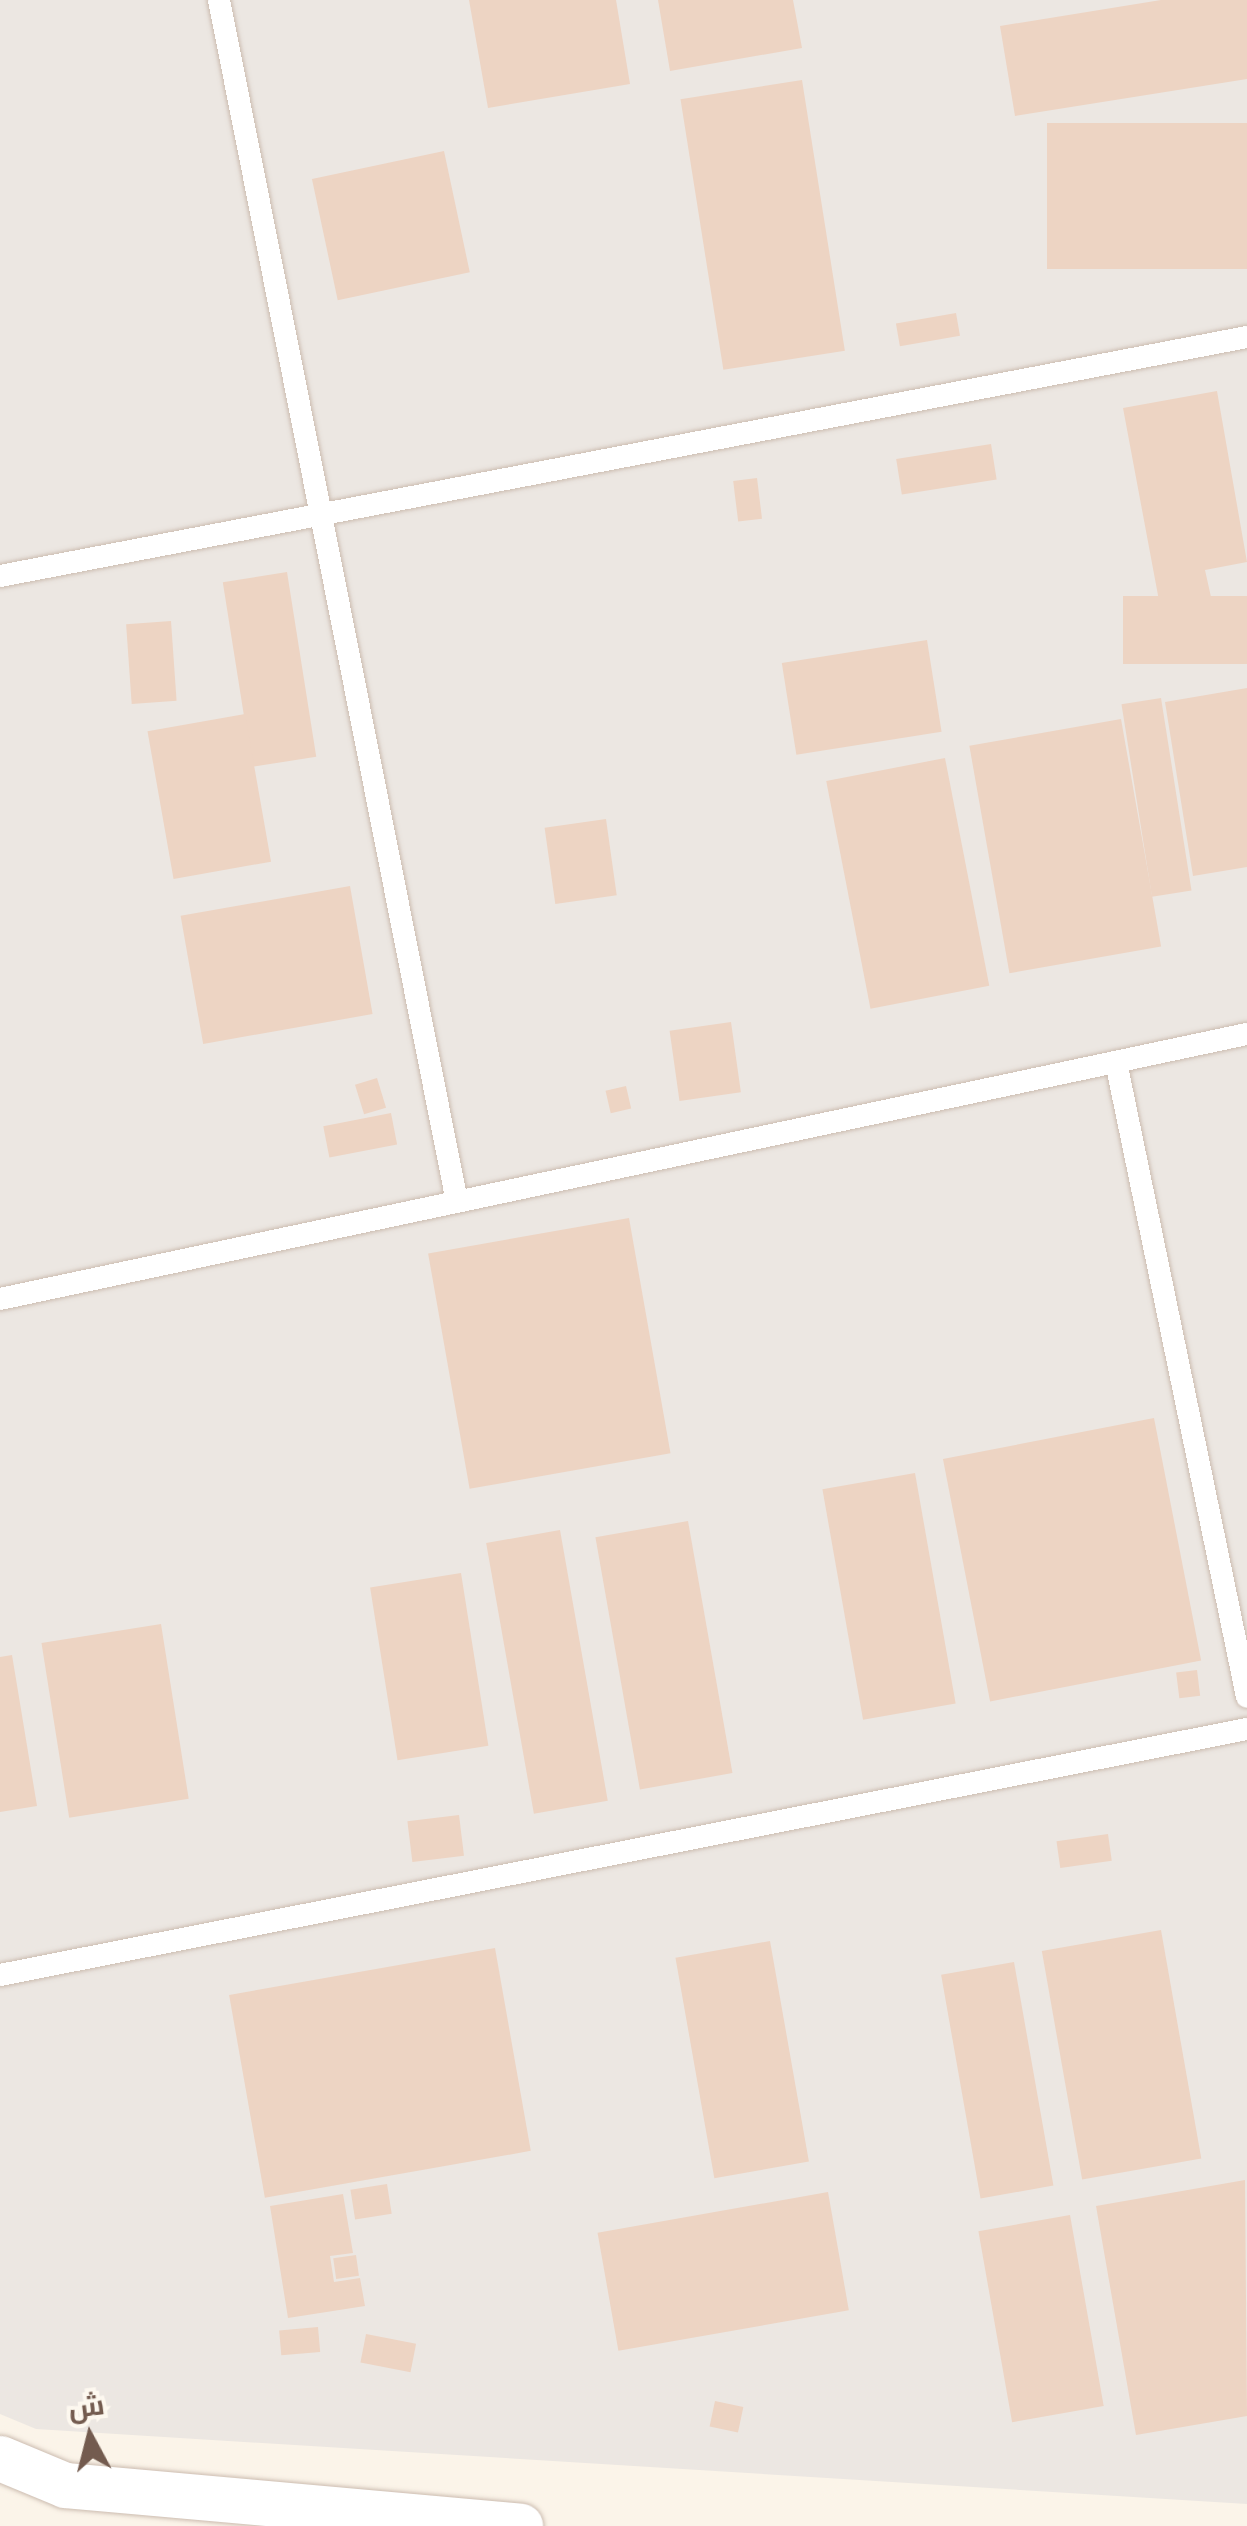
<!DOCTYPE html>
<meta charset="utf-8">
<style>
body{margin:0}
#map{position:relative;width:1247px;height:2526px;overflow:hidden;background:#fbf4e9;font-family:"Titillium Web",Cairo,sans-serif}
div>[style]{position:absolute}
[style*='--x']{left:calc(var(--x)*1px);top:calc(var(--y)*1px);width:calc(var(--w)*1px);rotate:calc(var(--a)*1deg)}
.industrial>*{inset:0;background:#ece7e2}
.building>*{inset:0;background:#edd4c3;transform-origin:0 0}
.roads{filter:drop-shadow(0 0 2px #ccbcb0) drop-shadow(0 0 2px #ccbcb0)}
.service>*{height:22px;margin:-11px;padding:0 11px;transform-origin:11px;border-radius:11px;background:#fff}
.minor>*{height:45px;margin:-22.5px;padding:0 22.5px;transform-origin:22.5px;border-radius:22.5px;background:#fff}
span{translate:-50% -50%;white-space:nowrap;text-align:center;line-height:1.15;-webkit-text-stroke:8px #fdf8ef;paint-order:stroke}
.north{position:absolute;left:40px;top:2386px;width:100px;height:100px;-webkit-text-stroke:8px #fdf8ef;paint-order:stroke;rotate:353deg;font-size:28px;font-weight:700;line-height:40px;text-align:center;color:#735b4f}
.north::after{content:'';display:block;margin:auto;width:35px;height:45px;background:#735b4f;clip-path:polygon(50% 0,100% 100%,50% 72%,0 100%)}
</style>
<div id="map">
<div class="industrial">
<div style="clip-path:polygon(0 0,1247px 0,1247px 2504px,36px 2429px,0 2414px)"></div>
</div>
<div class="building">
<div style="clip-path:polygon(469px 0,616px 0,630px 84px,488px 108px)"></div>
<div style="clip-path:polygon(658px 0,793px 0,802px 48px,670px 71px)"></div>
<div style="clip-path:polygon(1161px 0,1247px 0,1247px 79px,1015px 116px,1000px 26px)"></div>
<div style="left:802px;top:80px;width:274px;height:123px;rotate:81deg"></div>
<div style="left:1247px;top:123px;width:146px;height:200px;rotate:90deg"></div>
<div style="left:444px;top:151px;width:124px;height:135px;rotate:78deg"></div>
<div style="left:956px;top:313px;width:23px;height:61px;rotate:80deg"></div>
<div style="clip-path:polygon(1217px 391px,1247px 562px,1205px 570px,1211px 597px,1160px 606px,1123px 408px)"></div>
<div style="left:991px;top:444px;width:36px;height:96px;rotate:81deg"></div>
<div style="left:757px;top:478px;width:41px;height:24px;rotate:83deg"></div>
<div style="left:287px;top:572px;width:187px;height:65px;rotate:81deg"></div>
<div style="left:1247px;top:596px;width:68px;height:124px;rotate:90deg"></div>
<div style="left:171px;top:621px;width:80px;height:45px;rotate:86deg"></div>
<div style="left:927px;top:640px;width:93px;height:147px;rotate:81deg"></div>
<div style="clip-path:polygon(1247px 688px,1247px 867px,1193px 876px,1165px 702px)"></div>
<div style="left:1161px;top:698px;width:195px;height:40px;rotate:81deg"></div>
<div style="left:245px;top:714px;width:150px;height:99px;rotate:80deg"></div>
<div style="left:1121px;top:719px;width:231px;height:154px;rotate:80deg"></div>
<div style="left:945px;top:758px;width:232px;height:121px;rotate:79deg"></div>
<div style="left:606px;top:819px;width:77px;height:62px;rotate:82deg"></div>
<div style="left:350px;top:886px;width:130px;height:172px;rotate:80deg"></div>
<div style="left:731px;top:1022px;width:71px;height:62px;rotate:82deg"></div>
<div style="left:377px;top:1078px;width:31px;height:23px;rotate:73deg"></div>
<div style="left:626px;top:1086px;width:23px;height:21px;rotate:77deg"></div>
<div style="left:391px;top:1113px;width:32px;height:69px;rotate:79deg"></div>
<div style="left:629px;top:1218px;width:239px;height:204px;rotate:80deg"></div>
<div style="left:1154px;top:1418px;width:247px;height:215px;rotate:79deg"></div>
<div style="left:915px;top:1473px;width:234px;height:94px;rotate:80deg"></div>
<div style="left:688px;top:1521px;width:256px;height:94px;rotate:80deg"></div>
<div style="left:560px;top:1530px;width:275px;height:75px;rotate:80deg"></div>
<div style="left:461px;top:1573px;width:175px;height:92px;rotate:81deg"></div>
<div style="left:161px;top:1624px;width:177px;height:121px;rotate:81deg"></div>
<div style="clip-path:polygon(12px 1655px,37px 1806px,0 1812px,0 1657px)"></div>
<div style="left:1197px;top:1670px;width:26px;height:21px;rotate:83deg"></div>
<div style="left:459px;top:1815px;width:41px;height:52px;rotate:83deg"></div>
<div style="left:1108px;top:1834px;width:27px;height:52px;rotate:82deg"></div>
<div style="left:1161px;top:1930px;width:232px;height:121px;rotate:80deg"></div>
<div style="left:770px;top:1941px;width:224px;height:96px;rotate:80deg"></div>
<div style="left:495px;top:1948px;width:206px;height:270px;rotate:80deg"></div>
<div style="left:1014px;top:1962px;width:227px;height:74px;rotate:80deg"></div>
<div style="clip-path:polygon(1245px 2180px,1247px 2416px,1136px 2435px,1096px 2206px)"></div>
<div style="left:387px;top:2184px;width:30px;height:37px;rotate:81deg"></div>
<div style="left:828px;top:2192px;width:120px;height:234px;rotate:80deg"></div>
<div style="clip-path:polygon(343px 2194px,353px 2253px,330px 2256px,334px 2282px,360px 2278px,365px 2306px,288px 2318px,270px 2206px)"></div>
<div style="left:1070px;top:2215px;width:194px;height:93px;rotate:80deg"></div>
<div style="left:356px;top:2255px;width:21px;height:23px;rotate:82deg"></div>
<div style="left:318px;top:2327px;width:25px;height:39px;rotate:85deg"></div>
<div style="left:366px;top:2334px;width:51px;height:29px;rotate:11deg"></div>
<div style="left:715px;top:2401px;width:29px;height:26px;rotate:12deg"></div>
</div>
<div class="roads">
<div class="service">
<div style="--x:219;--y:0;--w:1225;--a:78.8"></div>
<div style="--x:0;--y:576;--w:1270;--a:-10.85"></div>
<div style="--x:1116;--y:1062;--w:648;--a:78.34"></div>
<div style="--x:0;--y:1299;--w:1275;--a:-12"></div>
<div style="--x:0;--y:1975;--w:1271;--a:-11.16"></div>
</div>
<div class="minor">
<div style="--x:0;--y:2458;--w:70;--a:22.6"></div>
<div style="--x:65;--y:2485;--w:457;--a:5.1"></div>
</div>
</div>
<div class="north">ش</div>
</div>
